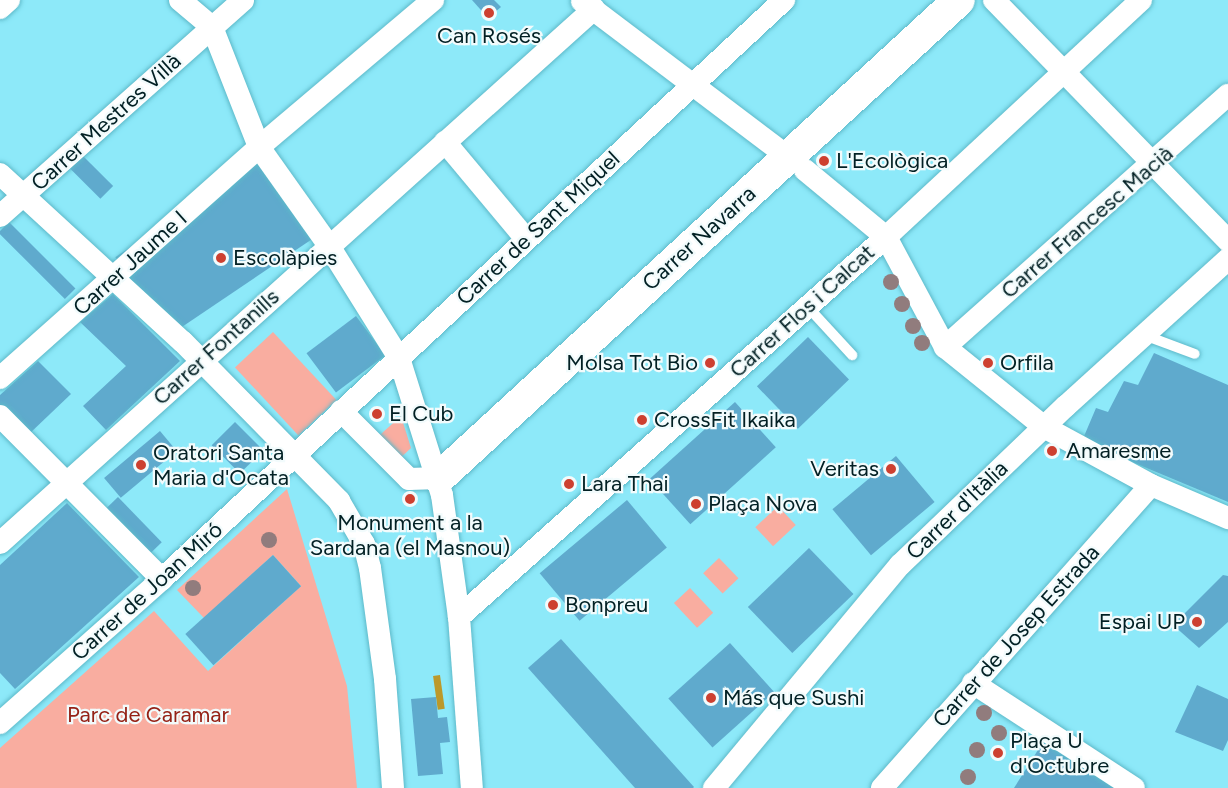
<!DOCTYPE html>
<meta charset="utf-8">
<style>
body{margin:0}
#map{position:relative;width:1228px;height:788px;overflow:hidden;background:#8de9f9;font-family:Figtree,sans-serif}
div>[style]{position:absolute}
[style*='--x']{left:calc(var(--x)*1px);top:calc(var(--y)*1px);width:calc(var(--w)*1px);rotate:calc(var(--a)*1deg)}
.green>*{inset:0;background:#f9ada0;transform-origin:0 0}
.water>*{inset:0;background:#bc992b;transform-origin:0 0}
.building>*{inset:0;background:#5faacd;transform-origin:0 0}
.roads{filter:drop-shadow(0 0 2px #5db9c9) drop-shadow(0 0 2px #5db9c9)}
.lane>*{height:10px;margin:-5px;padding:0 5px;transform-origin:5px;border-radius:5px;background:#fff}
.street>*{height:22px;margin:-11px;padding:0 11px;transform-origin:11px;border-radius:11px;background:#fff}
.secondary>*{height:32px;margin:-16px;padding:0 16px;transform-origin:16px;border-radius:16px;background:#fff}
.trees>*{width:16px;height:16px;margin:-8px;border-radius:50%;background:#917c7d}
.dots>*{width:16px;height:16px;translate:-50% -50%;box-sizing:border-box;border:3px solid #f2fbfc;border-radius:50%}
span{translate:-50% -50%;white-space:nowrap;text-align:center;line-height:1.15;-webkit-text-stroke:4.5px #f2fbfc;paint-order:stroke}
.poi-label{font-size:22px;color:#022024}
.left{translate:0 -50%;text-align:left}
.right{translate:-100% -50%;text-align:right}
.street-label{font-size:22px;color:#022024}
.park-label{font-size:22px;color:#952217}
</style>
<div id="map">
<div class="green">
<div style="left:273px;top:332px;width:93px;height:52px;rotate:47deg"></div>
<div style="clip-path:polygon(401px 416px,411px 448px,394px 464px,372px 442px)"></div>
<div style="clip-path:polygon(287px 489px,347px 686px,357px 788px,0 788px,0 748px,154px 611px,208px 671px,301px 586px,273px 555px,204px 618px,177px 590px)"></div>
<div style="left:778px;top:506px;width:26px;height:31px;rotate:47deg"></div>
<div style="left:719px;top:558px;width:28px;height:22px;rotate:46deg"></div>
<div style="left:690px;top:588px;width:34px;height:22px;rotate:47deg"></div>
</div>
<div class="water">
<div style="left:440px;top:675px;width:34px;height:7px;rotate:82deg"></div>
</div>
<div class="building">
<div style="clip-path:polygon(472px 0,494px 0,501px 7px,488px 18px)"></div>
<div style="left:82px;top:155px;width:44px;height:18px;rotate:45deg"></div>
<div style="left:258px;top:161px;width:95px;height:172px;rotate:56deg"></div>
<div style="left:9px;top:222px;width:94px;height:15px;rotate:45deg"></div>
<div style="clip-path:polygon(113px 294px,180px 361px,106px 430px,83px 406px,126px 366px,80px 322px)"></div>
<div style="left:356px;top:316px;width:49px;height:62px;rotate:53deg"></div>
<div style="left:808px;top:337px;width:59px;height:71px;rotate:46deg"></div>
<div style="clip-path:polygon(1154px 353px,1228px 385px,1228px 502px,1082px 441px,1096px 408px,1108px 412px,1124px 381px,1138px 385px)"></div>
<div style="clip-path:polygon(38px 361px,71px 394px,28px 435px,0 407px,0 395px)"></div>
<div style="left:735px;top:402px;width:61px;height:115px;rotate:48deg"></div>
<div style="left:235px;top:422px;width:40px;height:33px;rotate:45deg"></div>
<div style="left:160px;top:431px;width:26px;height:73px;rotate:50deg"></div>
<div style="left:896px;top:456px;width:60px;height:83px;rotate:50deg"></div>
<div style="left:118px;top:497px;width:63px;height:18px;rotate:46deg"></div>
<div style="left:627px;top:500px;width:62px;height:114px;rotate:50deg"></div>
<div style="clip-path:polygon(67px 503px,139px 577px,15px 689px,0 673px,0 565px)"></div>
<div style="left:809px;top:548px;width:64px;height:85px;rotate:46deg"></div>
<div style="left:273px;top:555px;width:42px;height:118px;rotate:48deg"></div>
<div style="clip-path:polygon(1223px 575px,1228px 576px,1228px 622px,1199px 648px,1173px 625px)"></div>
<div style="clip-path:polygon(561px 639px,694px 787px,693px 788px,635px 788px,528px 668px)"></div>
<div style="left:730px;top:643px;width:66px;height:83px;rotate:48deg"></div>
<div style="clip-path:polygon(1197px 685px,1228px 699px,1228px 740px,1223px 751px,1175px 732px)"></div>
<div style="clip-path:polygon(436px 697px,438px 718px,447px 717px,450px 742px,440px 743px,443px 774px,418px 776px,411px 699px)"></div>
<div style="clip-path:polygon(1043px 742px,1114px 788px,1014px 788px)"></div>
</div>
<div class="roads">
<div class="lane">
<div style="--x:807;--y:306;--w:67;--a:47.4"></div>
<div style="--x:1144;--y:335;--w:54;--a:20.4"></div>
</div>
<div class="street">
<div style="--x:180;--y:0;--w:42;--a:40.2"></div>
<div style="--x:212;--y:27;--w:129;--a:68.6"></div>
<div style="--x:259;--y:147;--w:121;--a:54.7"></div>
<div style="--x:329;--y:246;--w:132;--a:58"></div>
<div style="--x:399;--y:358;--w:144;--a:72.6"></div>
<div style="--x:442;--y:495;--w:123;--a:82.1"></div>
<div style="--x:459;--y:617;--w:171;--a:85.7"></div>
<div style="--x:994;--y:0;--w:336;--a:45.8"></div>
<div style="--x:582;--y:1;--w:248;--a:37.1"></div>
<div style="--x:0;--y:8;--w:12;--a:-42"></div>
<div style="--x:445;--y:142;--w:126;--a:50.1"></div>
<div style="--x:805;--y:170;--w:105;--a:39.6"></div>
<div style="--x:886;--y:237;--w:125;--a:61.8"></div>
<div style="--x:945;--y:347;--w:127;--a:38.9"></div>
<div style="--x:1044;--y:427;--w:122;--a:28.5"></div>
<div style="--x:1151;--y:485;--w:84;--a:23.2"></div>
<div style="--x:0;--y:174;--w:248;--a:42.6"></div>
<div style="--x:183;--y:342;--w:223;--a:45.5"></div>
<div style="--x:339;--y:501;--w:50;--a:59.8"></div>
<div style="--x:364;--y:544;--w:25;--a:76"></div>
<div style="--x:370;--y:568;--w:112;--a:82.3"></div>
<div style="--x:385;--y:679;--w:109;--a:85.8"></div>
<div style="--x:0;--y:216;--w:325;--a:-41.6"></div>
<div style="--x:945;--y:347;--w:379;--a:-41.7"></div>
<div style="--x:0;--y:378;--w:347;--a:-41.7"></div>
<div style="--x:259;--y:147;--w:228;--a:-40.2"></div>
<div style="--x:341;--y:411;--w:96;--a:45"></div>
<div style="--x:409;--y:479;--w:30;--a:-2"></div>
<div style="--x:0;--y:416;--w:230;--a:45.2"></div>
<div style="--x:0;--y:543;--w:799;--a:-41.96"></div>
<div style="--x:459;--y:617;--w:572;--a:-41.67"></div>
<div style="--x:886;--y:237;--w:348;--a:-42.9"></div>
<div style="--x:973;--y:683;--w:192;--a:33.1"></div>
<div style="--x:0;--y:723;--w:217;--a:-41.6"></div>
<div style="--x:162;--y:579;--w:850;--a:-42.95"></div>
<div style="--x:714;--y:788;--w:290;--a:-50.2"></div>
<div style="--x:900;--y:565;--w:230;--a:-43.8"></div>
<div style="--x:1066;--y:406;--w:219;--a:-42.2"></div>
<div style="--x:882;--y:788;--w:405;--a:-48.4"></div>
</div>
<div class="secondary">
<div style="--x:439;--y:478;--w:706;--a:-42.59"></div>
</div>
</div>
<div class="trees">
<div style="left:891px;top:282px"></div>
<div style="left:902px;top:304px"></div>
<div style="left:913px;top:326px"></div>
<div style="left:922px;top:343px"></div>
<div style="left:269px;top:540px"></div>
<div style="left:193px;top:588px"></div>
<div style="left:984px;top:713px"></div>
<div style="left:999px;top:733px"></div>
<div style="left:977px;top:750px"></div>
<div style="left:968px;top:777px"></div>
</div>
<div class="dots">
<div style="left:489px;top:13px;background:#cd4030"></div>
<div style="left:824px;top:161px;background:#cd4030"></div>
<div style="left:221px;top:258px;background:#cd4030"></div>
<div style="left:710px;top:363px;background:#cd4030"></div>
<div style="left:988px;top:363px;background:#cd4030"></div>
<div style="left:377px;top:414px;background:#cd4030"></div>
<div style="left:642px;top:420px;background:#cd4030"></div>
<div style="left:1052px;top:451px;background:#cd4030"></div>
<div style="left:141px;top:465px;background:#cd4030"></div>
<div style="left:891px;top:469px;background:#cd4030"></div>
<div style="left:569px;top:484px;background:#cd4030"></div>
<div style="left:410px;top:499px;background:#cd4030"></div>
<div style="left:696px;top:504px;background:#cd4030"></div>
<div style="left:553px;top:605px;background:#cd4030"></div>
<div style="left:1197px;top:622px;background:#cd4030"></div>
<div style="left:711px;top:698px;background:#cd4030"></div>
<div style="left:998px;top:753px;background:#cd4030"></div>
</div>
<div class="poi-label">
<span style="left:489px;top:36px">Can Rosés</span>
<span class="left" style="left:836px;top:161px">L'Ecològica</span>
<span class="left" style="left:233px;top:258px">Escolàpies</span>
<span class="right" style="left:698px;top:363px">Molsa Tot Bio</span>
<span class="left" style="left:1000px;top:363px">Orfila</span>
<span class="left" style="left:389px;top:414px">El Cub</span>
<span class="left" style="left:654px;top:420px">CrossFit Ikaika</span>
<span class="left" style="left:1066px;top:451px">Amaresme</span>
<span class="left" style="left:153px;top:465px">Oratori Santa<br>Maria d'Ocata</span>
<span class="right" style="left:879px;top:469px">Veritas</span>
<span class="left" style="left:581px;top:484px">Lara Thai</span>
<span class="left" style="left:708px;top:504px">Plaça Nova</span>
<span style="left:410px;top:535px">Monument a la<br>Sardana (el Masnou)</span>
<span class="left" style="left:565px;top:605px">Bonpreu</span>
<span class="right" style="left:1185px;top:622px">Espai UP</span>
<span class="left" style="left:723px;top:698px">Más que Sushi</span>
<span class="left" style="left:1010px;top:753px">Plaça U<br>d'Octubre</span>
</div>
<div class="street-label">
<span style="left:106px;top:122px;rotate:-42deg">Carrer Mestres Villà</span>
<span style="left:1087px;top:222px;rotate:-41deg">Carrer Francesc Macià</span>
<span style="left:538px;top:228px;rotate:-43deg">Carrer de Sant Miquel</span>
<span style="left:699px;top:238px;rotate:-42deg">Carrer Navarra</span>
<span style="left:130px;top:263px;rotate:-42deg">Carrer Jaume I</span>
<span style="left:802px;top:311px;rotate:-42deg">Carrer Flos i Calcat</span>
<span style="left:216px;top:347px;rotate:-42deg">Carrer Fontanills</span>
<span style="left:957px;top:510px;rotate:-44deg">Carrer d'Itàlia</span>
<span style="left:147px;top:591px;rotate:-42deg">Carrer de Joan Miró</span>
<span style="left:1016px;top:636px;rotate:-48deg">Carrer de Josep Estrada</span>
</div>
<div class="park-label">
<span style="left:148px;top:715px">Parc de Caramar</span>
</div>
</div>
